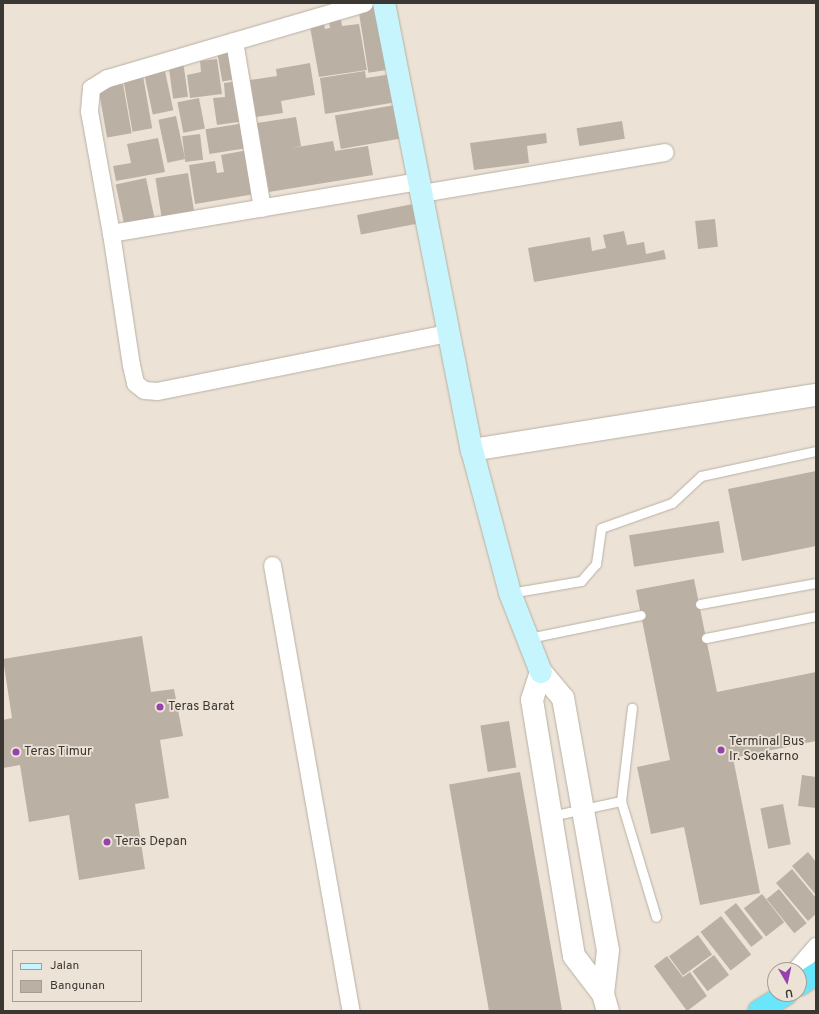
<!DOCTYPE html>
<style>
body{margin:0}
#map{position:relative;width:819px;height:1014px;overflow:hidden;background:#ece3d6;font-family:Overpass,sans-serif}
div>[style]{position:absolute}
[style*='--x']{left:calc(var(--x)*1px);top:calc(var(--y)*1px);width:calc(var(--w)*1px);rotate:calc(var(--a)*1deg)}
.building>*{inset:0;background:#bbb0a4;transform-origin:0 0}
.roads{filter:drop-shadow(0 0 1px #b8b0a3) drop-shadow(0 0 1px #b8b0a3)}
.service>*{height:9px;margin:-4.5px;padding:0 4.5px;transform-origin:4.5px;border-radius:4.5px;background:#fff}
.minor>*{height:17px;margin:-8.5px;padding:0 8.5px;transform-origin:8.5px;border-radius:8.5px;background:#fff}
.tertiary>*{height:22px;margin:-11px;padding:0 11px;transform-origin:11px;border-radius:11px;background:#fff}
.secondary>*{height:22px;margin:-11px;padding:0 11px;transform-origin:11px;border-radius:11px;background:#c7f5fe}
.trunk>*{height:22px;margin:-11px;padding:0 11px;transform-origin:11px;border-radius:11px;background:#6ae6fc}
.dots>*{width:11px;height:11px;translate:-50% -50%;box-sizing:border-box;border:2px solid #ece3d6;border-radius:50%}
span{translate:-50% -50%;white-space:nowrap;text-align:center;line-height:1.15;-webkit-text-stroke:3.5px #ece3d6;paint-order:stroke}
.poi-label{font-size:13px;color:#3b3732}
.left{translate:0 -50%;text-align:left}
.frame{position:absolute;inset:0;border:4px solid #3b3732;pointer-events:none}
.legend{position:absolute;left:12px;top:950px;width:130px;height:52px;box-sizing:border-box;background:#ece3d6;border:1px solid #a59e94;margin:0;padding:5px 7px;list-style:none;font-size:12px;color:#3b3732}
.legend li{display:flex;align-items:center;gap:8px;height:20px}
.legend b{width:20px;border:1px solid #a59e94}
.north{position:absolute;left:767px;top:962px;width:40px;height:40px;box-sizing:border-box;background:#ece3d6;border:1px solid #a59e94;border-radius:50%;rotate:171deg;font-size:11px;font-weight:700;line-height:16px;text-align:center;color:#3b3732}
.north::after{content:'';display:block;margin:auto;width:14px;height:18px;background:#9741ae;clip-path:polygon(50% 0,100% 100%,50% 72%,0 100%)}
</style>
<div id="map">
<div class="building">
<div style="left:381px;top:5px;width:65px;height:23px;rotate:81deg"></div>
<div style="clip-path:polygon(340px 13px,342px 26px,359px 24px,367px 70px,319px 77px,309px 21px,323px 18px,325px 29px,330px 28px,328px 15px)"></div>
<div style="left:233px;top:44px;width:35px;height:17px;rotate:80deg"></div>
<div style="clip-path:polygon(217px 59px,222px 94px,190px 98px,187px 75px,201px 72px,200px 61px)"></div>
<div style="left:183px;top:61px;width:36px;height:15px;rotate:82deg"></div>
<div style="clip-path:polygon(310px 63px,315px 95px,281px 101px,283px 113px,256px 117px,250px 80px,277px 76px,276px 69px)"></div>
<div style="left:165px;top:71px;width:40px;height:21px;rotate:78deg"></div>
<div style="clip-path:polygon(365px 71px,366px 78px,392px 74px,397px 102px,325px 114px,320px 78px)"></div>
<div style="left:143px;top:76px;width:53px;height:20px;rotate:80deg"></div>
<div style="clip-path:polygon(240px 81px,245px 121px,217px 125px,213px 98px,225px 97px,224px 83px)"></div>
<div style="left:123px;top:84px;width:50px;height:25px;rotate:80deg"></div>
<div style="left:199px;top:98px;width:31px;height:22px;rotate:79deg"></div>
<div style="left:395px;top:105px;width:34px;height:61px;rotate:80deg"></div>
<div style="left:176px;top:116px;width:44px;height:18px;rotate:78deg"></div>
<div style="clip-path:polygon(296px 117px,301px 146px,292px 148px,333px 141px,335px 151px,368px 146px,373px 175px,269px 192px,257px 123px)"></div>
<div style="left:622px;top:121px;width:18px;height:46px;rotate:81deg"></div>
<div style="left:245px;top:123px;width:25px;height:40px;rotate:81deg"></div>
<div style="clip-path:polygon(546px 133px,547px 143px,527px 146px,529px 163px,474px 170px,470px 143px)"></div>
<div style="left:200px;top:134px;width:26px;height:18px;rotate:83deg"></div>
<div style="clip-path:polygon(158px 138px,165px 172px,116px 181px,113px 166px,131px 163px,127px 144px)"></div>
<div style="clip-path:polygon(248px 150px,255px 194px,195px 204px,189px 165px,215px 161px,217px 173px,224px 172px,221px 155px)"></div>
<div style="left:188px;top:173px;width:39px;height:33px;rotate:81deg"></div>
<div style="left:146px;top:178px;width:42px;height:31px;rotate:78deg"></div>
<div style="left:413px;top:204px;width:20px;height:57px;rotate:79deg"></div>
<div style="left:715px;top:219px;width:28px;height:20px;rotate:84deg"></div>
<div style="clip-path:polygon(624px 231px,627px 245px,644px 242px,646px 254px,664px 250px,666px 259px,534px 282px,528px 248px,590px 237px,592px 251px,606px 248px,603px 235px)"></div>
<div style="clip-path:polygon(816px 471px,816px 546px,742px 561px,728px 489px)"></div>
<div style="left:719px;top:521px;width:32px;height:91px;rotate:81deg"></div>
<div style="clip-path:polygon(694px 579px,717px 692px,816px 672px,816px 741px,733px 758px,760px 893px,700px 905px,684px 827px,651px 834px,637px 767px,670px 760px,636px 590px)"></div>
<div style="clip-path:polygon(142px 636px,151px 692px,174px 689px,183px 736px,160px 740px,169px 798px,135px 804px,145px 869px,79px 880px,69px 815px,29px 822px,20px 765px,3px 768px,3px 720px,12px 718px,3px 659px)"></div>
<div style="left:509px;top:721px;width:47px;height:29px;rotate:81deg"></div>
<div style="left:520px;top:772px;width:243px;height:72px;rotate:80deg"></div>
<div style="clip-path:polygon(802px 775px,816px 777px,816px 808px,798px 806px)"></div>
<div style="left:783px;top:804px;width:41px;height:23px;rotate:79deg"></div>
<div style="clip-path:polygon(808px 852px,816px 862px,816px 895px,792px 866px)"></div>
<div style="clip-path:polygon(792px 869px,816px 898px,816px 914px,808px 921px,776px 883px)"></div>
<div style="left:779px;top:889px;width:44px;height:16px;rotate:51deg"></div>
<div style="left:762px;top:894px;width:36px;height:23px;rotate:52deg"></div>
<div style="left:736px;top:903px;width:44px;height:15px;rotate:52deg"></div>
<div style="left:721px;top:916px;width:49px;height:26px;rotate:52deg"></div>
<div style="left:698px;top:935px;width:24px;height:36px;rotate:54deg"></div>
<div style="left:714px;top:955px;width:25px;height:27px;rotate:53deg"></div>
<div style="clip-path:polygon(667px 956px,683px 977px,690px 972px,707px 996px,687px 1011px,654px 966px)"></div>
</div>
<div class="roads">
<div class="service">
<div style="--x:510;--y:593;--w:72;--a:-9.6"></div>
<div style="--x:581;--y:581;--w:23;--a:-49"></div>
<div style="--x:596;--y:564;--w:36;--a:-82"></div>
<div style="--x:601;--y:528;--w:75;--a:-19.4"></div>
<div style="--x:672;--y:503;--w:40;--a:-43"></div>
<div style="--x:701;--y:476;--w:118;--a:-12.3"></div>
<div style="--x:700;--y:604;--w:118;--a:-10.3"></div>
<div style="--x:529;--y:638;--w:114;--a:-11.6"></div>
<div style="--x:706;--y:638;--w:112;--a:-11.3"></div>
<div style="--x:621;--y:801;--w:94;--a:-83.3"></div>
<div style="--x:551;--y:816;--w:72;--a:-12.1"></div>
<div style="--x:621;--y:801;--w:121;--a:73.2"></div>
</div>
<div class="minor">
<div style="--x:364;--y:3;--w:268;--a:163.7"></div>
<div style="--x:107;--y:78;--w:19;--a:148"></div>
<div style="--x:91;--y:88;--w:23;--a:95"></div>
<div style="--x:89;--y:111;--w:124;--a:79.8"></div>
<div style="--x:111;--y:233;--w:313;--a:-9.6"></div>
<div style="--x:234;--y:41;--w:169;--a:80.5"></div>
<div style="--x:422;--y:193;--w:246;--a:-9.6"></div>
<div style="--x:111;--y:233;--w:134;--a:81.4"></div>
<div style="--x:131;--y:365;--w:18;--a:77"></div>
<div style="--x:135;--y:383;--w:11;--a:38"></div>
<div style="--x:144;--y:390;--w:13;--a:4"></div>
<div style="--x:157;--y:391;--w:297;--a:-11.3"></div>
<div style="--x:272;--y:565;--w:453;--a:80"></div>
<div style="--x:795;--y:970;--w:32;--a:-49"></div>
</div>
<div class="tertiary">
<div style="--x:472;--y:450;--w:348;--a:-9.1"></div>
<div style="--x:541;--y:672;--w:29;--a:108"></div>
<div style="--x:532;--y:700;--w:259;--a:80.7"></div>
<div style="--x:574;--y:956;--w:48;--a:52.7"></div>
<div style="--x:603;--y:994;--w:18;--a:74"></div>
<div style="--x:541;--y:672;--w:34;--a:50"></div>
<div style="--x:563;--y:698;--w:256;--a:79.9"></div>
<div style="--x:608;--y:950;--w:44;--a:96.5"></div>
</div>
<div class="secondary">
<div style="--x:384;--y:3;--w:456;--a:78.9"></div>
<div style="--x:472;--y:450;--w:148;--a:75.1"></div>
<div style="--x:510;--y:593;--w:85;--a:68.6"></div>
</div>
<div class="trunk">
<div style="--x:799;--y:985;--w:20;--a:-33"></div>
<div style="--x:759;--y:1011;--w:32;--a:-32"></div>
</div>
</div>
<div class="dots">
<div style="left:160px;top:707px;background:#9741ae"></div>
<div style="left:721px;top:750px;background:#9741ae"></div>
<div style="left:16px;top:752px;background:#9741ae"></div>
<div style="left:107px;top:842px;background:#9741ae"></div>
</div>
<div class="poi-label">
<span class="left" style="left:168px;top:707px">Teras Barat</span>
<span class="left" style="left:729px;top:750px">Terminal Bus<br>Ir. Soekarno</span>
<span class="left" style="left:24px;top:752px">Teras Timur</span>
<span class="left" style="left:115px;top:842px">Teras Depan</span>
</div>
<div class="frame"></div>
<ul class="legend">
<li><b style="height:5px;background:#c7f5fe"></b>Jalan</li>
<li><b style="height:11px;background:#bbb0a4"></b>Bangunan</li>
</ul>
<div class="north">U</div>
</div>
